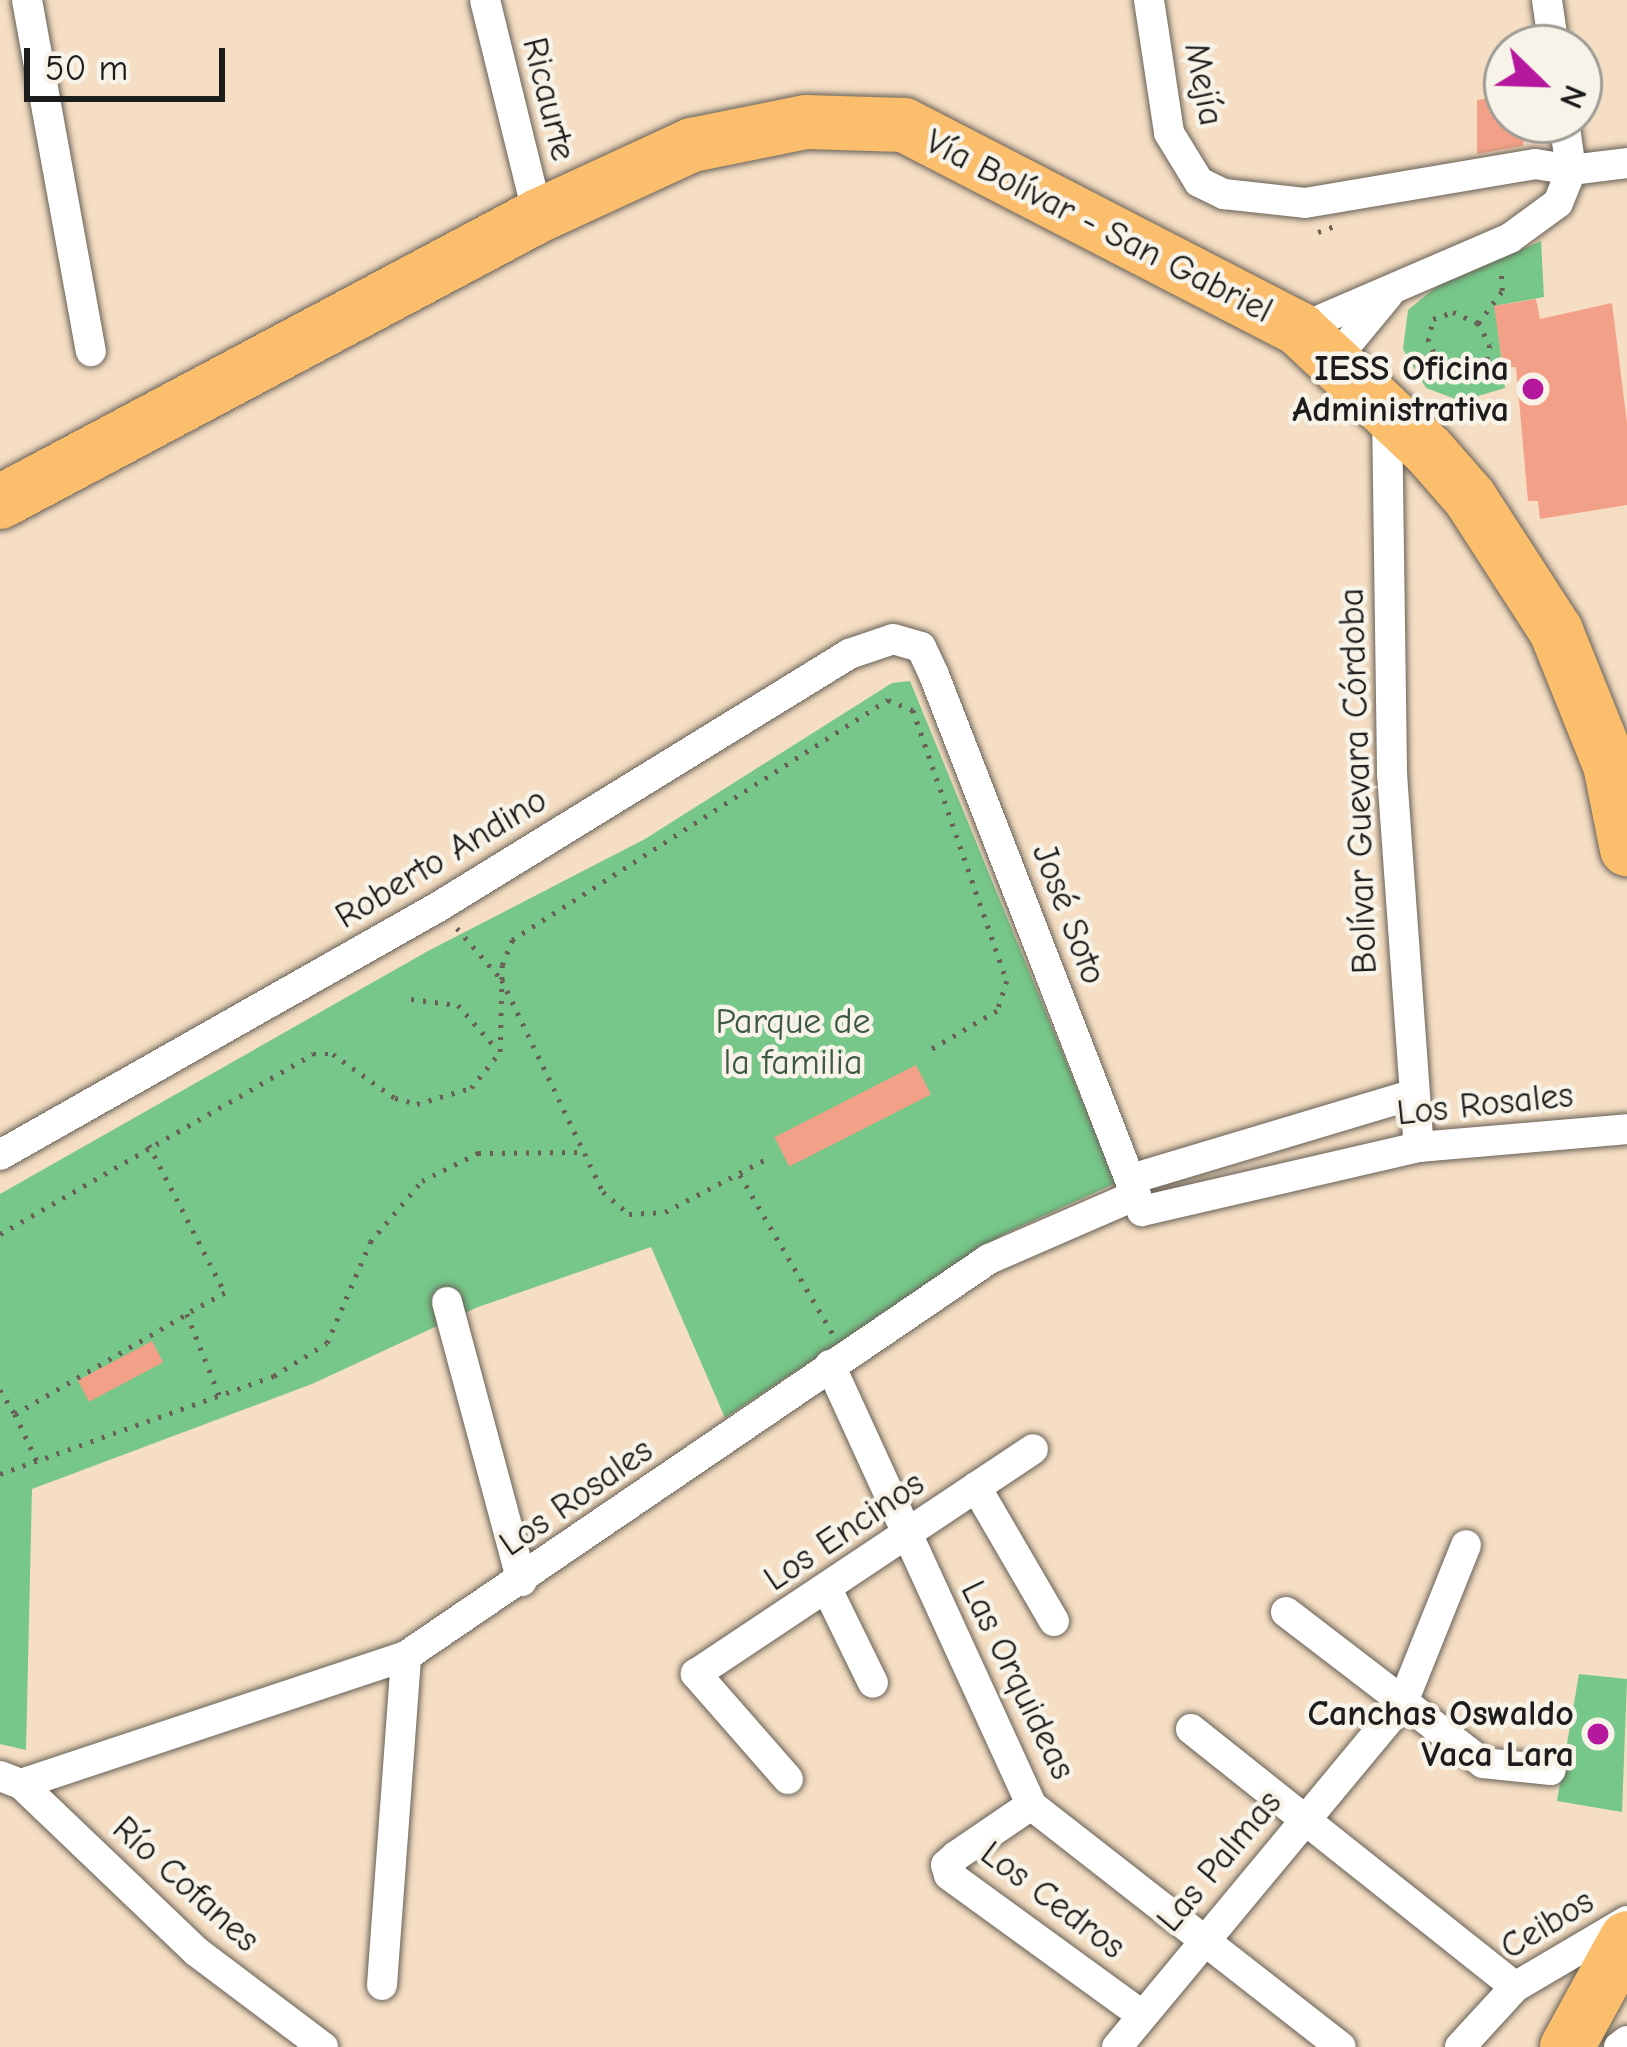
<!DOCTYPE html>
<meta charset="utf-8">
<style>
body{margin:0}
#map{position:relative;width:1627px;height:2047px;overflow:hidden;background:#f5dec3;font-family:"Comic Neue",sans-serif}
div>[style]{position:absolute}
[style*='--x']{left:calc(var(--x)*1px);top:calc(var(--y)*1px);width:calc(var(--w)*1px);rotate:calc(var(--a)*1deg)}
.green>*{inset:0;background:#76c789}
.building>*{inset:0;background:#f2a188;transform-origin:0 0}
.path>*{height:4.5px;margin-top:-2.25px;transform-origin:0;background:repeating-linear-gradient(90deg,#686056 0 3px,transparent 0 12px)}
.roads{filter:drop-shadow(0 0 3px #686056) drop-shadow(0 0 3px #686056)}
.street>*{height:30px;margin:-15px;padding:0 15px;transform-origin:15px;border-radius:15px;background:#fff}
.highway>*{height:54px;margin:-27px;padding:0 27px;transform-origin:27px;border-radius:27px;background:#fabe6d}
.dots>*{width:33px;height:33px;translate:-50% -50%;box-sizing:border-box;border:6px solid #f7f3e8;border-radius:50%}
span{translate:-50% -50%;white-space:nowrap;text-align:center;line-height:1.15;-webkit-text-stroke:9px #f7f3e8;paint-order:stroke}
.street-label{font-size:36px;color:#1c1c1c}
.poi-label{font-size:36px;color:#1c1c1c;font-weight:700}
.right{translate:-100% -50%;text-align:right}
.park-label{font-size:36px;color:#3c5842}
.north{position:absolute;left:1483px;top:24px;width:120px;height:120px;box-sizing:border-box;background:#f7f3e8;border:3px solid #9f9d96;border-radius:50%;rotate:113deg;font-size:33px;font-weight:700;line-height:48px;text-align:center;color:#1c1c1c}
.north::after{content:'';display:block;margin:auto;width:42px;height:54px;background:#b5179e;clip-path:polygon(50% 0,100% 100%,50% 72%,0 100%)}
.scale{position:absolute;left:24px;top:48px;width:201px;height:54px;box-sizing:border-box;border:6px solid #1c1c1c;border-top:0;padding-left:15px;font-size:36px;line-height:42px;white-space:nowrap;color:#1c1c1c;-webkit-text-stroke:9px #f7f3e8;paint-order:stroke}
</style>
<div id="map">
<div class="green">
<div style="clip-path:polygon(1541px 241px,1544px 297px,1495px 306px,1505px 388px,1461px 401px,1426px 388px,1403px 349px,1408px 310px,1436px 287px)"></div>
<div style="clip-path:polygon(910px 681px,1116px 1183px,1004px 1234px,725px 1418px,651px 1247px,478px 1307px,312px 1384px,32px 1489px,26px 1750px,0 1744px,0 1194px,428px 951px,645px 839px,892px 683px)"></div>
<div style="clip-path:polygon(1579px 1674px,1627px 1679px,1622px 1812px,1557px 1801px)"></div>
</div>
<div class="building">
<div style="clip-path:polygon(1507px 95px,1507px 120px,1526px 120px,1523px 146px,1477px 154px,1477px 100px)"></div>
<div style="clip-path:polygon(1536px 299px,1540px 319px,1612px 303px,1627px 423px,1627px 505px,1540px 519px,1538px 501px,1528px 501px,1516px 367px,1503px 368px,1494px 306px)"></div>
<div style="left:916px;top:1065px;width:33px;height:159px;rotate:63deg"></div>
<div style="left:152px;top:1341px;width:24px;height:84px;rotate:62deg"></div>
</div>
<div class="path">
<div style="--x:1318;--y:232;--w:23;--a:-20"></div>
<div style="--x:1478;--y:323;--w:25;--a:61"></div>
<div style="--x:1490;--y:345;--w:26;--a:101"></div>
<div style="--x:1485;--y:371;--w:20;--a:162"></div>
<div style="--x:1466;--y:377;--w:30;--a:-153"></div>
<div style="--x:1439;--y:363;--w:25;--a:-117"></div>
<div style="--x:1428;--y:341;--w:23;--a:-77"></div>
<div style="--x:1433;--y:319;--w:21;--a:-19"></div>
<div style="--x:1453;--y:312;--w:27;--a:24"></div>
<div style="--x:1478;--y:323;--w:40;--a:-53"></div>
<div style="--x:1502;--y:291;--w:19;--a:-93"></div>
<div style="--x:1421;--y:377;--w:23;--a:-38"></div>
<div style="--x:457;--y:928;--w:69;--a:49.1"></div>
<div style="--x:502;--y:980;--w:235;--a:64.5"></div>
<div style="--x:603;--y:1192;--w:34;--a:40"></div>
<div style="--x:629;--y:1214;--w:36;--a:-3"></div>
<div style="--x:665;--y:1212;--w:112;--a:-27.7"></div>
<div style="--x:411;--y:999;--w:47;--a:7.3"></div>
<div style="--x:458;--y:1005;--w:59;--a:48.4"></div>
<div style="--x:149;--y:1145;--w:166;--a:62.8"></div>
<div style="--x:225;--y:1293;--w:43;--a:151.1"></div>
<div style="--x:187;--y:1314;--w:89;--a:68.3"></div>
<div style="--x:740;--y:1175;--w:184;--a:59.7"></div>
<div style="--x:0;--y:1234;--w:361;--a:-29.9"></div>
<div style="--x:313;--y:1054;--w:20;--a:0"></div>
<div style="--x:333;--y:1054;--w:76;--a:35.4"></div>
<div style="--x:395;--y:1098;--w:23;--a:15"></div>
<div style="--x:417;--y:1104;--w:56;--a:-16.5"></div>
<div style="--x:471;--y:1088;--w:46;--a:-51.1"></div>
<div style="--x:500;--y:1052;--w:87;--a:-88.7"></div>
<div style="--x:502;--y:965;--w:27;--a:-68"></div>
<div style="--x:512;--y:940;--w:446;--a:-32.6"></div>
<div style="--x:888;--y:700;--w:27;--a:22"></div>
<div style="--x:913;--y:710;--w:287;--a:70.9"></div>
<div style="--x:1007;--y:981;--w:32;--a:108"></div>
<div style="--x:997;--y:1011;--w:81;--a:149.6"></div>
<div style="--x:0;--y:1390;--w:28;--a:58"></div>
<div style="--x:15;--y:1414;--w:199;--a:-30.2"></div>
<div style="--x:15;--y:1414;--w:52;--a:64.9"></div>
<div style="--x:0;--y:1474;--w:291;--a:-19.7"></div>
<div style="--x:274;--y:1376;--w:62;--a:-31.9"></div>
<div style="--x:327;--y:1343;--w:110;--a:-66.9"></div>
<div style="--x:370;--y:1242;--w:80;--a:-49.6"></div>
<div style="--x:422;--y:1181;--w:63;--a:-26.6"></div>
<div style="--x:478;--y:1153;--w:105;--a:-0.5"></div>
</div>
<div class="roads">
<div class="street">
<div style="--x:27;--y:0;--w:357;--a:79.7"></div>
<div style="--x:485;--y:0;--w:222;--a:76.2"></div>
<div style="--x:1149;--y:0;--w:134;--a:81.4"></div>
<div style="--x:1169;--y:133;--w:57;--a:58.5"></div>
<div style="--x:1199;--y:182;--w:28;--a:26"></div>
<div style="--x:1224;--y:194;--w:81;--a:6.3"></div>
<div style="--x:1305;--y:203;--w:233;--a:-9.6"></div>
<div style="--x:1535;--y:164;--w:36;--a:9"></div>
<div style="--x:1571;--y:170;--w:56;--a:-7.1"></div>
<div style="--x:1547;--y:0;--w:49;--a:81.7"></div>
<div style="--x:1299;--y:329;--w:230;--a:-23.3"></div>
<div style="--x:1510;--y:238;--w:59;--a:-36.1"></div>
<div style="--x:1558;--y:203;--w:35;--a:-68"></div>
<div style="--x:1571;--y:170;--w:50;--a:-98"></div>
<div style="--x:1335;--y:359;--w:83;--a:-50.4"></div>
<div style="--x:1387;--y:411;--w:363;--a:89.2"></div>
<div style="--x:1392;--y:774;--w:374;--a:85.9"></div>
<div style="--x:0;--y:1155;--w:503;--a:-29.52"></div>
<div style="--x:438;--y:907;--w:483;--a:-31.6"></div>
<div style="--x:849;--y:654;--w:46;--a:-18.8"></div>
<div style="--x:893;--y:639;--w:29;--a:16"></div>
<div style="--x:921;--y:647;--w:31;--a:65"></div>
<div style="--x:934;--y:675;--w:575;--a:68.79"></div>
<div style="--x:1142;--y:1211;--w:284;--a:-13"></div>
<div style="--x:1419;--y:1147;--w:209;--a:-4.9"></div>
<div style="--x:1131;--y:1179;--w:292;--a:-16.7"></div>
<div style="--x:447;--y:1302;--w:289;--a:75"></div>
<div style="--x:830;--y:1365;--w:484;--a:65.4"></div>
<div style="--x:1031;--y:1805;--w:393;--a:38"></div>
<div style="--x:976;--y:1487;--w:155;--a:59.8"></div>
<div style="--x:828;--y:1591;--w:102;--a:63.9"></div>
<div style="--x:1286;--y:1612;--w:248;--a:37.5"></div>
<div style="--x:1483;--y:1763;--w:68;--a:5.9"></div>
<div style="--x:1191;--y:1729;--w:414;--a:38.5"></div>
<div style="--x:0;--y:1776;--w:22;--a:21"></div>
<div style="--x:21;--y:1784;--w:243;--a:43.7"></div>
<div style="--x:197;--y:1952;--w:158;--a:37"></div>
<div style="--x:788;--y:1779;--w:140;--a:-131.2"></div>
<div style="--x:696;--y:1674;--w:405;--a:-33.7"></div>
<div style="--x:21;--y:1784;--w:406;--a:-18.4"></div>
<div style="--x:406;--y:1656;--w:705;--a:-34.25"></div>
<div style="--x:989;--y:1259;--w:160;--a:-23.5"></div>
<div style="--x:1031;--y:1805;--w:91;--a:145.8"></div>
<div style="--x:956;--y:1856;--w:13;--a:138"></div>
<div style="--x:946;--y:1865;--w:10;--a:73"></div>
<div style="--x:949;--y:1875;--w:238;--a:36"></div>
<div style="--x:382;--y:1985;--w:330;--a:-85.8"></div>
<div style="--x:1117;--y:2047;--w:448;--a:-50.3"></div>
<div style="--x:1403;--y:1702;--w:169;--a:-68.1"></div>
<div style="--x:1460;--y:2047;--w:81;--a:-47.5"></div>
<div style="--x:1515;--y:1987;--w:130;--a:-30.5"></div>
<div style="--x:1619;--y:2047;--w:10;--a:-37"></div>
</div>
<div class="highway">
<div style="--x:0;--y:502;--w:609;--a:-28"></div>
<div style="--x:538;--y:216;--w:170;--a:-24.8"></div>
<div style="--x:692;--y:145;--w:116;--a:-11.4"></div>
<div style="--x:806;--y:122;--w:98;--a:1.8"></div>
<div style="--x:904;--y:125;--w:445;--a:27.3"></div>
<div style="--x:1299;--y:329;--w:178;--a:43.2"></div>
<div style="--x:1429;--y:451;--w:62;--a:48.9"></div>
<div style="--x:1470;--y:498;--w:158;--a:57.1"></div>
<div style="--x:1556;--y:631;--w:144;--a:68.1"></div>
<div style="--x:1610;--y:765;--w:86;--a:78.6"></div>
<div style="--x:1567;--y:2047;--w:124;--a:-61.2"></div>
</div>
</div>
<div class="dots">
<div style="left:1533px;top:389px;background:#b5179e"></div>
<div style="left:1598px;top:1734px;background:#b5179e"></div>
</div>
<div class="street-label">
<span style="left:1204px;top:84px;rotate:79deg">Mejía</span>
<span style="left:549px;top:99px;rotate:76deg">Ricaurte</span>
<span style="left:1099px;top:226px;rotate:27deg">Vía Bolívar - San Gabriel</span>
<span style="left:1358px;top:781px;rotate:-92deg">Bolívar Guevara Córdoba</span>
<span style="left:441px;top:858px;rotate:-31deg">Roberto Andino</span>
<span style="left:1069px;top:914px;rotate:69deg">José Soto</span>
<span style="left:1485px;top:1104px;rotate:-6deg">Los Rosales</span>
<span style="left:576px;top:1497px;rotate:-35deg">Los Rosales</span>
<span style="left:844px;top:1531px;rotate:-34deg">Los Encinos</span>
<span style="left:1018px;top:1680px;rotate:64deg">Las Orquideas</span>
<span style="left:1219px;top:1861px;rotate:-50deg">Las Palmas</span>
<span style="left:186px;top:1884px;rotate:42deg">Río Cofanes</span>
<span style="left:1053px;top:1900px;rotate:37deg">Los Cedros</span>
<span style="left:1547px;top:1924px;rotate:-31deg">Ceibos</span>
</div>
<div class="poi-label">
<span class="right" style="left:1509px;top:389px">IESS Oficina<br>Administrativa</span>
<span class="right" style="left:1574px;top:1734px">Canchas Oswaldo<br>Vaca Lara</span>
</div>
<div class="park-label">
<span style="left:793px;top:1042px">Parque de<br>la familia</span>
</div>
<div class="north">N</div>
<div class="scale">50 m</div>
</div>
